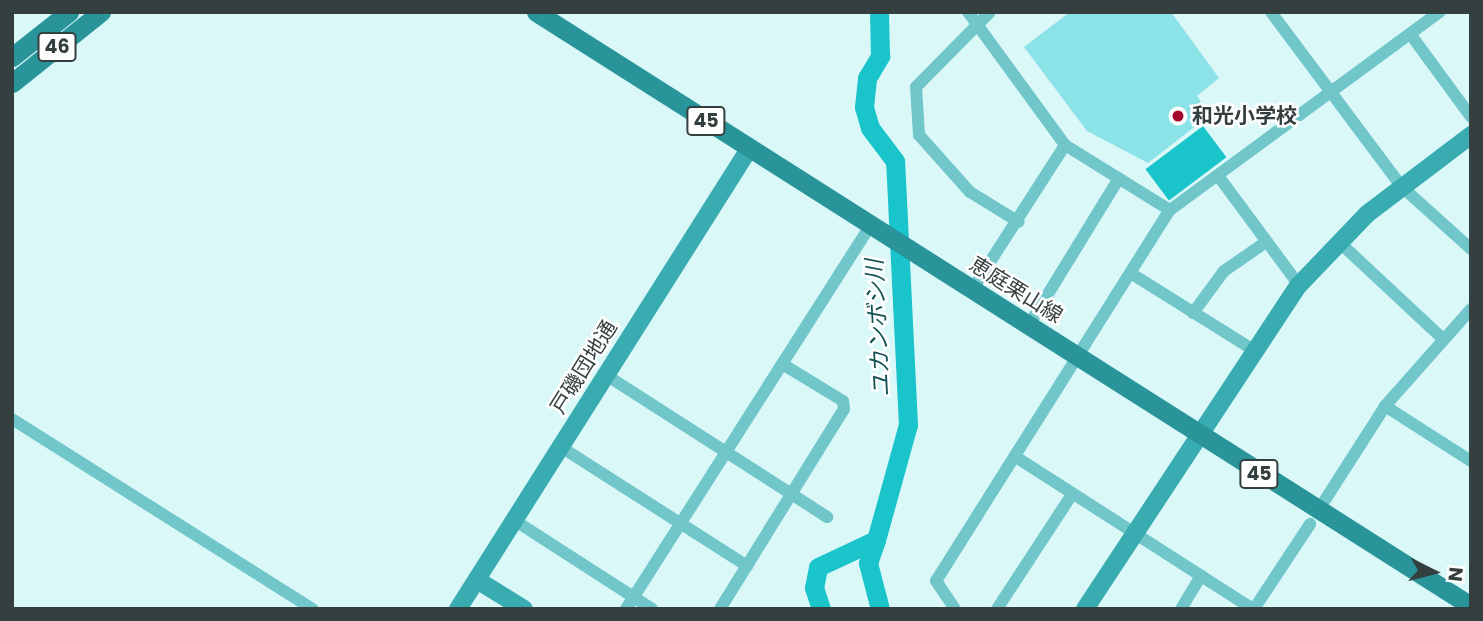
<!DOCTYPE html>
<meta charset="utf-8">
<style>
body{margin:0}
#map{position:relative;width:1483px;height:621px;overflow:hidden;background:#dbf8f9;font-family:Poppins,"Noto Sans JP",sans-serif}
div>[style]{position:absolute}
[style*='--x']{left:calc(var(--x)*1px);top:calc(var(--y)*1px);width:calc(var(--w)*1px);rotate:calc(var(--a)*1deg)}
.green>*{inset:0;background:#8ce3e7}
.water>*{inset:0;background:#19c4cb;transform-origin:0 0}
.river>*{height:19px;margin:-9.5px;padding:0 9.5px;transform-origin:9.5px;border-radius:9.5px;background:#19c4cb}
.street>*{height:12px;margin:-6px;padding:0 6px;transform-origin:6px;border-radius:6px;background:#71c6ca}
.secondary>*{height:18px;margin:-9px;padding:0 9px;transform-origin:9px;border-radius:9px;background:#39acb1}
.primary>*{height:19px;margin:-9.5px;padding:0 9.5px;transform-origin:9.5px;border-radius:9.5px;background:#29959a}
.dots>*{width:19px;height:19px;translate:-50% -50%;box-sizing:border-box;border:4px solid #fefefe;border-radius:50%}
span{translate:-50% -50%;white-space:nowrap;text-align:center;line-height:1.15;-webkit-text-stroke:5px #fefefe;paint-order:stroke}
.shield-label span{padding:2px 5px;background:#fefefe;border:2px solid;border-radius:5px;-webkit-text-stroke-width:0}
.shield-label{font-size:19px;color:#343f3f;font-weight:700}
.poi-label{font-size:21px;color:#343f3f;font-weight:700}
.left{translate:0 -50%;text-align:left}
.street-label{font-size:21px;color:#343f3f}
.water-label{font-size:23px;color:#125255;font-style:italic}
.frame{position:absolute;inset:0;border:14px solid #343f3f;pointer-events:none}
.north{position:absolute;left:1399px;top:537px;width:70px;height:70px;-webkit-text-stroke:5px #fefefe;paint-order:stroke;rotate:96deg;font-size:19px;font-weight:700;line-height:28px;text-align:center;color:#343f3f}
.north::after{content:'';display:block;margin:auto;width:24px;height:32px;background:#343f3f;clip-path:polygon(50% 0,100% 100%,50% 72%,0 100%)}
</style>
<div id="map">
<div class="green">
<div style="clip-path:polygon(1070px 12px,1171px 12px,1219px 78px,1197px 96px,1210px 115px,1148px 163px,1087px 131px,1024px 47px)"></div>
</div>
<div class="water">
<div style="left:1203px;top:126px;width:39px;height:72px;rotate:53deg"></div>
</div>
<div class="river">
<div style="--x:876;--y:540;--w:24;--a:109"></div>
<div style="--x:868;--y:563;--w:48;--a:75.4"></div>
<div style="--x:821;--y:609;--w:22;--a:-108"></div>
<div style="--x:814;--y:588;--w:21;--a:-79"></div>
<div style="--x:818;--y:567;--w:64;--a:-25"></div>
<div style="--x:876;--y:540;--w:119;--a:-74.5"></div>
<div style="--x:908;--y:425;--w:264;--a:-92.8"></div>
<div style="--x:895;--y:161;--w:41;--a:-127.1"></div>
<div style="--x:870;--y:128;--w:22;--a:-106"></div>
<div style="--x:864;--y:107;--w:29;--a:-84"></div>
<div style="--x:867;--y:78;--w:26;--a:-59"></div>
<div style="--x:880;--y:56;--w:44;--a:-91.3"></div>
</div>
<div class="street">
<div style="--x:968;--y:12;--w:165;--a:53.9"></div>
<div style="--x:1065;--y:145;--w:123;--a:31.8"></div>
<div style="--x:990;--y:12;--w:105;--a:134.6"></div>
<div style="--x:916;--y:87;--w:48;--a:86.4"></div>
<div style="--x:919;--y:135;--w:76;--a:48.2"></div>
<div style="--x:970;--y:192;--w:57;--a:31.5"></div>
<div style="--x:1271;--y:12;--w:219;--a:53.2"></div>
<div style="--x:1402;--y:187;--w:93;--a:41.9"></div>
<div style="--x:1411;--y:35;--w:102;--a:53.8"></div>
<div style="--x:1219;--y:177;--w:134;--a:53.5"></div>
<div style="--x:1338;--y:241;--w:142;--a:43"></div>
<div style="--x:1132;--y:274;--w:145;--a:32"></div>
<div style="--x:972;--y:290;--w:172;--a:-57.3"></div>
<div style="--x:1193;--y:313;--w:52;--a:-53.6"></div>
<div style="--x:1224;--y:271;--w:51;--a:-34.6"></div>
<div style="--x:1029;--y:325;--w:172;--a:-58.5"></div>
<div style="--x:606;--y:375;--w:263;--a:32.7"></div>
<div style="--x:1385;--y:406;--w:102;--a:32.6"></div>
<div style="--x:12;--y:419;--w:356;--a:32.3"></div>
<div style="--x:561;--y:447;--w:221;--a:32.6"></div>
<div style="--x:1016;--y:457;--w:282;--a:32.7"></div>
<div style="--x:1325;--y:500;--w:112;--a:-57.4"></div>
<div style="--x:1385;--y:406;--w:130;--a:-48.4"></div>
<div style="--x:514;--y:520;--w:164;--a:32.8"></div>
<div style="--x:626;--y:609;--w:456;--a:-57.5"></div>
<div style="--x:720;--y:609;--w:235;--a:-58.2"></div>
<div style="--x:844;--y:409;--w:8;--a:-97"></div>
<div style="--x:843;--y:401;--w:69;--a:-148.6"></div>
<div style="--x:955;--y:609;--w:34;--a:-124"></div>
<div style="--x:936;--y:581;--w:439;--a:-57.8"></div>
<div style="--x:1170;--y:210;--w:335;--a:-36.3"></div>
<div style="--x:997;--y:609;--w:135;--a:-56.8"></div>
<div style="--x:1181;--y:609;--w:39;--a:-59"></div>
<div style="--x:1254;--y:609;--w:102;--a:-56.6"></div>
</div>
<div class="secondary">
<div style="--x:477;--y:580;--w:55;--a:31.7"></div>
<div style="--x:458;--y:609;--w:544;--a:-57.68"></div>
<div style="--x:1085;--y:609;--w:388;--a:-56.6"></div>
<div style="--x:1299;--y:285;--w:98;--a:-46.2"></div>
<div style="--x:1367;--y:214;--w:131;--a:-37.2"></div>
</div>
<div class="primary">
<div style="--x:536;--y:12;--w:1108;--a:32.43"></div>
<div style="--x:12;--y:57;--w:73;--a:-38.3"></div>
<div style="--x:12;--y:83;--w:114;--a:-38.6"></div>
</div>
<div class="dots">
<div style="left:1178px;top:116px;background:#a4072b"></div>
</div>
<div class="shield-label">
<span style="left:57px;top:47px">46</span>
<span style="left:706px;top:121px">45</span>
<span style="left:1259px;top:474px">45</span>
</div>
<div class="poi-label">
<span class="left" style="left:1192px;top:116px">和光小学校</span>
</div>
<div class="street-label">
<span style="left:1016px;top:290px;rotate:32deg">恵庭栗山線</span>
<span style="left:584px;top:367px;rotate:-58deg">戸磯団地通</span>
</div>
<div class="water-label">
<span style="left:878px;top:328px;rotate:-93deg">ユカンボシ川</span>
</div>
<div class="frame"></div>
<div class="north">N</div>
</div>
